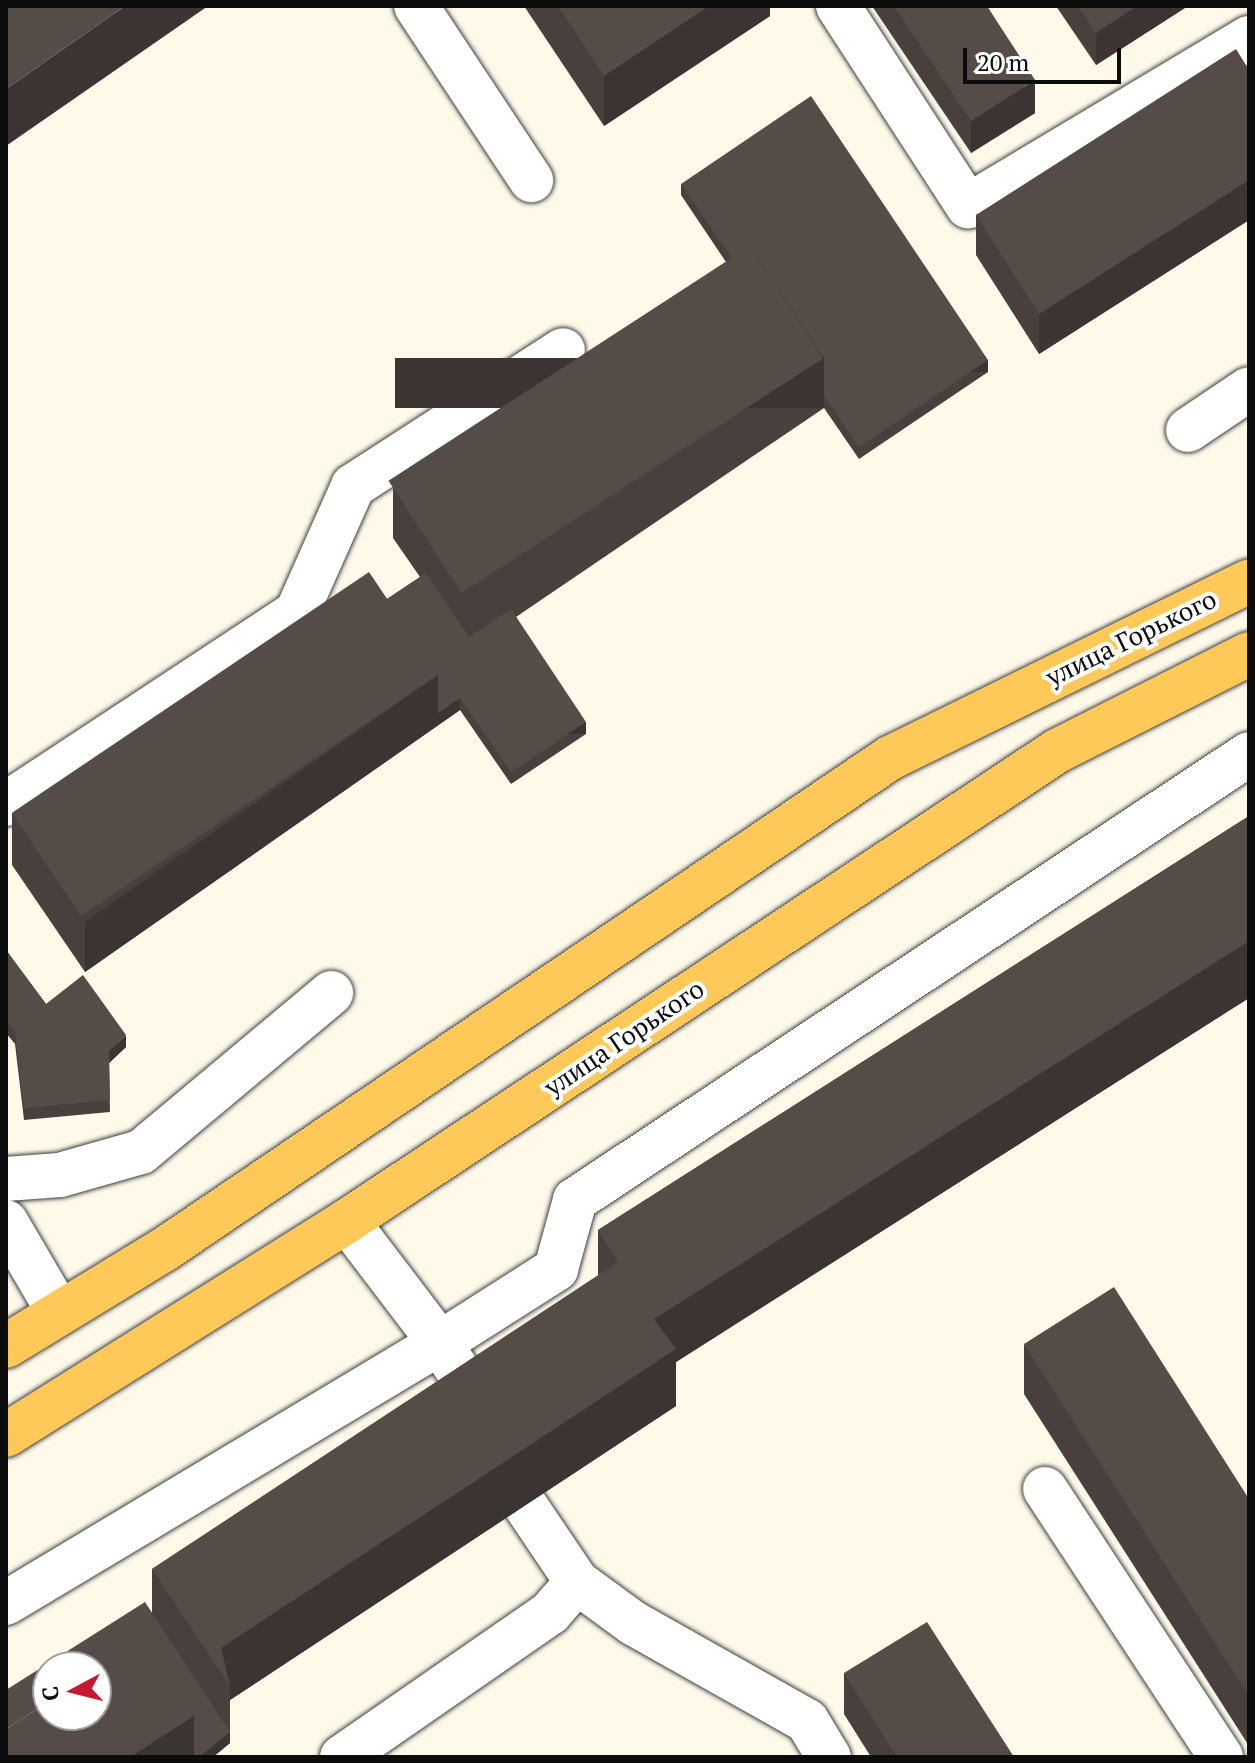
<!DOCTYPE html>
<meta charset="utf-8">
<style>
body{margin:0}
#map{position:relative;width:1255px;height:1763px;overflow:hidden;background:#fff9ea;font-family:"PT Serif",serif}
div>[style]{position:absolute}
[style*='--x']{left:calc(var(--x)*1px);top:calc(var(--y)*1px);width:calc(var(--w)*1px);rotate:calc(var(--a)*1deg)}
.roads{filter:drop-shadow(0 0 2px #3f3f3f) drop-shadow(0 0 2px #3f3f3f)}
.minor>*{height:44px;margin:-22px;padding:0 22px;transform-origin:22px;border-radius:22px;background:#fff}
.major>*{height:44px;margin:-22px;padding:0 22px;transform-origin:22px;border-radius:22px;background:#ffc95a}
.wall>*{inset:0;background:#49403d}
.shaded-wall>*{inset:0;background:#3c3432;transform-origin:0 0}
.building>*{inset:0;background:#554b47;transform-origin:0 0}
span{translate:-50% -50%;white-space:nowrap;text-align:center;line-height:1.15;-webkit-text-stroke:8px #fff;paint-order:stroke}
.street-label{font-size:26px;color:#0c0c0c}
.frame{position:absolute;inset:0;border:8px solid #0c0c0c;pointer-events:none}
.north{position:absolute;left:32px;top:1651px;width:80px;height:80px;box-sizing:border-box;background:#fff;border:2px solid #9e9e9e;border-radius:50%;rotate:263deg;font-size:22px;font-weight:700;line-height:32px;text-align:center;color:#0c0c0c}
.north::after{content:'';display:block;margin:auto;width:28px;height:36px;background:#c7182f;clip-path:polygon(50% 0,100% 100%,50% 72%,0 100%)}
.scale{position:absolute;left:963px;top:48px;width:158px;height:36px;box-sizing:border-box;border:4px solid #0c0c0c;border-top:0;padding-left:10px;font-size:24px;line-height:28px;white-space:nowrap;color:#0c0c0c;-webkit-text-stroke:6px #fff;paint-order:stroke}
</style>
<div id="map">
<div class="roads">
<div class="minor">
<div style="--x:416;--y:6;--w:209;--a:56.5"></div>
<div style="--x:838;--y:6;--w:239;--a:57"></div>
<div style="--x:968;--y:206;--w:327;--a:-30.9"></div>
<div style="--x:1188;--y:430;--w:73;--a:-33.9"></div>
<div style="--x:6;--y:804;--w:349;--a:-33.4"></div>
<div style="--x:297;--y:612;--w:138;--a:-66"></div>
<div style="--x:353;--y:486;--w:250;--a:-32.9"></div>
<div style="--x:6;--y:1179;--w:54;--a:-4.2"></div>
<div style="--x:60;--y:1175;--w:84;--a:-15.9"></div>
<div style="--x:141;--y:1152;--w:248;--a:-39.9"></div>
<div style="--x:347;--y:1221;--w:153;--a:52.7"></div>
<div style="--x:440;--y:1343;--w:138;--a:-32.5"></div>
<div style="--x:556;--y:1269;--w:72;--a:-74.6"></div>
<div style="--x:575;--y:1200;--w:808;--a:-33.49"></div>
<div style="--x:6;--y:1222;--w:103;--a:59.7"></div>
<div style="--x:1045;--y:1489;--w:321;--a:56.7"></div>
<div style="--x:525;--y:1505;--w:93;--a:56"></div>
<div style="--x:577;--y:1582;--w:69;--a:36.2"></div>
<div style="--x:633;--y:1623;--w:200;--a:29.4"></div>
<div style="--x:807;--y:1721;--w:42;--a:58.6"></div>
<div style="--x:6;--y:1603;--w:506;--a:-30.92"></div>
<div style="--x:440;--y:1343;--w:30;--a:57"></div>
<div style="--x:342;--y:1757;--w:253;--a:-34.7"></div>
<div style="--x:550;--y:1613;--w:41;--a:-48.9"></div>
</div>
<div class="major">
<div style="--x:6;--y:1346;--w:186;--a:-31.4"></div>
<div style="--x:165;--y:1249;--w:876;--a:-34.11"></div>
<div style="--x:890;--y:758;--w:400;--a:-26.2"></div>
<div style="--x:6;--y:1435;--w:403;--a:-32.1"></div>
<div style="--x:347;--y:1221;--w:851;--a:-33.5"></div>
<div style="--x:1057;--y:751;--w:215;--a:-26.8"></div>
</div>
</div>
<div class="wall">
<div style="clip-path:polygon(524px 6px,770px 6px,770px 16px,604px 126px)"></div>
<div style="clip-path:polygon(872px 6px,987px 6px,1035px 113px,971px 153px)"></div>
<div style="clip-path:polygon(1056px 6px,1188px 6px,1096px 65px)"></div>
<div style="clip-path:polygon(1249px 70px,1249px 220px,1039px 354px,976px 255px,976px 215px)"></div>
<div style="clip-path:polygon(681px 184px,988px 372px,859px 459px,824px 408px,516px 617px,586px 734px,511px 784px,460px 710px,85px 972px,12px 865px,12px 814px,387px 599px,420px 577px,393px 538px,393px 488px,726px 262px,681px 195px)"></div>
<div style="clip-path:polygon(1249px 816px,1249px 998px,676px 1362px,676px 1406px,230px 1700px,230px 1743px,213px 1757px,6px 1757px,152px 1613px,152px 1569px,598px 1276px,598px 1230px)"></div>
<div style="clip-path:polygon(6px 950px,46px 1004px,126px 1047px,109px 1063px,110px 1112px,24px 1120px,15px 1044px,6px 1033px)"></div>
<div style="clip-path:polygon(1024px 1344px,1249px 1499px,1249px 1746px,1024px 1394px)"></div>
<div style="clip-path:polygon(844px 1673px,1014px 1757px,871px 1757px,844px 1714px)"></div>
</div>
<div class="shaded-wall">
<div style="clip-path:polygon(125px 6px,208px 6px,6px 146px,6px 89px)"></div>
<div style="clip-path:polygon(709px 6px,770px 6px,770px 16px,604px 126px,604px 76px)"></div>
<div style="clip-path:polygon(1137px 6px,1188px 6px,1096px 65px,1096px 33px)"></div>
<div style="clip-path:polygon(1035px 80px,1035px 113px,971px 153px,971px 121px)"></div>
<div style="clip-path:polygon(1249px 180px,1249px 220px,1039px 354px,1039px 314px)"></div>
<div style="left:824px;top:358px;width:50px;height:429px;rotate:90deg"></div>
<div style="left:988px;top:360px;width:12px;height:156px;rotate:90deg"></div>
<div style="clip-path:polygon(438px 675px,460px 698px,460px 710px,85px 972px,85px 922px)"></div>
<div style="left:586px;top:722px;width:12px;height:90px;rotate:90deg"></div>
<div style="clip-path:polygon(1249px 941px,1249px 998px,676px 1362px,676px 1406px,230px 1700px,230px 1686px,221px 1648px,654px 1319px)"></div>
<div style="clip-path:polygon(126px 1035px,126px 1047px,109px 1063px,109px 1051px)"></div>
<div style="clip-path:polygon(194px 1716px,194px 1757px,130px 1757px)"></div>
<div style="clip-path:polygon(230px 1732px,230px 1743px,213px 1757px,199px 1757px)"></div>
</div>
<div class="building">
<div style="clip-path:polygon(6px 6px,125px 6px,6px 89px)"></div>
<div style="clip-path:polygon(558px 6px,709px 6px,604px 76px)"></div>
<div style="clip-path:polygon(894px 6px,987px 6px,1035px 80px,971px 121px)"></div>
<div style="clip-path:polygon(1078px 6px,1137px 6px,1096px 33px)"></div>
<div style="clip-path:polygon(1236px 49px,1249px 70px,1249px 180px,1039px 314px,976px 215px)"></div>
<div style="clip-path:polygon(811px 96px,988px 360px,859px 447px,824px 396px,824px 358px,750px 246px,732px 258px,681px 184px)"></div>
<div style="left:750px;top:246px;width:134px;height:431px;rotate:57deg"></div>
<div style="left:369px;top:572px;width:124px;height:431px;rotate:56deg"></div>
<div style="clip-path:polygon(426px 573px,469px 637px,511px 609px,586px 722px,511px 772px,460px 698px,438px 713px,438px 675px,387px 599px)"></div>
<div style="clip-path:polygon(1249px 816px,1249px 941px,654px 1319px,676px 1349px,221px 1648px,230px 1686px,152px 1569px,618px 1262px,598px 1230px)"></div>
<div style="clip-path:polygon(6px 950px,46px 1004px,83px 975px,126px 1035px,109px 1051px,110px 1100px,24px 1108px,15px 1032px,6px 1021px)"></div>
<div style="clip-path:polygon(1114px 1287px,1249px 1499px,1249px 1696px,1024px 1344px)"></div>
<div style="clip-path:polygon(145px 1602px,230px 1732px,199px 1757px,194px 1757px,194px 1716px,144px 1639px,96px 1671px,96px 1667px,48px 1667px,48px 1702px,6px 1729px,6px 1690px)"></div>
<div style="clip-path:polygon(927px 1622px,1014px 1757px,897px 1757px,844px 1673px)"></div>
<div style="clip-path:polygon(144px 1639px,194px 1716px,130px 1757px,6px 1757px,6px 1729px,48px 1702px,48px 1715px,96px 1715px,96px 1671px)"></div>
</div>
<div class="street-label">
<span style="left:1131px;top:638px;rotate:-26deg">улица Горького</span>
<span style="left:624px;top:1038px;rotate:-34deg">улица Горького</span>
</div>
<div class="frame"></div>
<div class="north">С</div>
<div class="scale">20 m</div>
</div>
